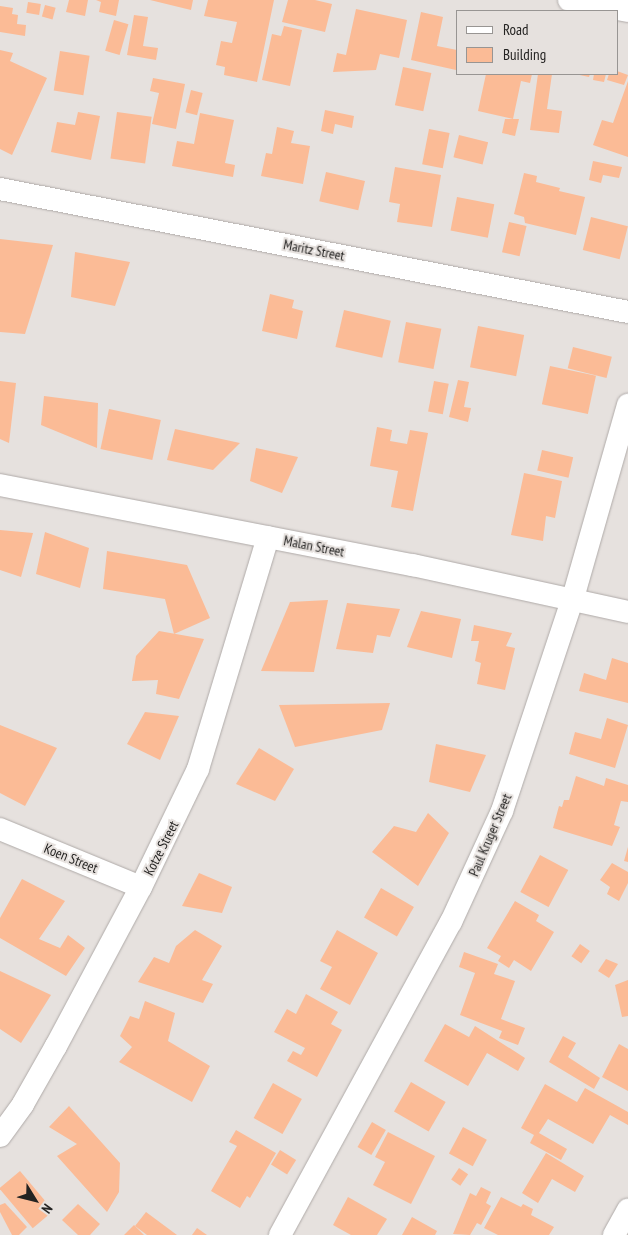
<!DOCTYPE html>
<style>
body{margin:0}
#map{position:relative;width:628px;height:1235px;overflow:hidden;background:#e6e1de;font-family:"PT Sans Narrow",sans-serif}
div>[style]{position:absolute}
[style*='--x']{left:calc(var(--x)*1px);top:calc(var(--y)*1px);width:calc(var(--w)*1px);rotate:calc(var(--a)*1deg)}
.building>*{inset:0;background:#fbbb96;transform-origin:0 0}
.roads{filter:drop-shadow(0 0 1px #afaaa8) drop-shadow(0 0 1px #afaaa8)}
.minor>*{height:22px;margin:-11px;padding:0 11px;transform-origin:11px;border-radius:11px;background:#fff}
span{translate:-50% -50%;white-space:nowrap;text-align:center;line-height:1.15;-webkit-text-stroke:4px #e6e1de;paint-order:stroke}
.street-label{font-size:14px;color:#242322}
.legend{position:absolute;left:456px;top:10px;width:162px;height:65px;box-sizing:border-box;background:#e6e1de;border:1px solid #989593;margin:0;padding:6px 9px;list-style:none;font-size:15px;color:#242322}
.legend li{display:flex;align-items:center;gap:10px;height:25px}
.legend b{width:25px;border:1px solid #989593}
.north{position:absolute;left:10px;top:1175px;width:50px;height:50px;-webkit-text-stroke:4px #e6e1de;paint-order:stroke;rotate:126deg;font-size:14px;font-weight:700;line-height:20px;text-align:center;color:#242322}
.north::after{content:'';display:block;margin:auto;width:18px;height:22px;background:#242322;clip-path:polygon(50% 0,100% 100%,50% 72%,0 100%)}
</style>
<div id="map">
<div class="building">
<div style="clip-path:polygon(69px 0,88px 0,85px 16px,66px 12px)"></div>
<div style="clip-path:polygon(119px 0,116px 16px,99px 12px,101px 2px,96px 0)"></div>
<div style="clip-path:polygon(150px 0,193px 0,191px 10px)"></div>
<div style="clip-path:polygon(208px 0,274px 0,257px 82px,224px 75px,225px 67px,216px 65px,221px 41px,232px 43px,237px 22px,204px 16px)"></div>
<div style="clip-path:polygon(288px 0,315px 0,332px 4px,325px 32px,282px 22px)"></div>
<div style="left:28px;top:2px;width:13px;height:11px;rotate:9deg"></div>
<div style="left:45px;top:5px;width:11px;height:12px;rotate:15deg"></div>
<div style="clip-path:polygon(0 6px,13px 8px,12px 14px,18px 15px,17px 24px,26px 25px,25px 36px,0 32px)"></div>
<div style="clip-path:polygon(356px 9px,407px 20px,399px 58px,380px 54px,376px 70px,333px 72px,337px 53px,346px 55px)"></div>
<div style="clip-path:polygon(421px 12px,443px 17px,437px 46px,457px 50px,456px 70px,411px 60px)"></div>
<div style="clip-path:polygon(134px 15px,148px 17px,143px 46px,158px 48px,156px 60px,127px 55px)"></div>
<div style="left:114px;top:20px;width:15px;height:32px;rotate:16deg"></div>
<div style="clip-path:polygon(284px 26px,302px 30px,290px 86px,262px 80px,272px 34px,281px 36px)"></div>
<div style="clip-path:polygon(0 50px,13px 53px,10px 61px,47px 78px,12px 155px,0 149px)"></div>
<div style="left:60px;top:51px;width:30px;height:40px;rotate:9deg"></div>
<div style="left:403px;top:67px;width:29px;height:39px;rotate:12deg"></div>
<div style="clip-path:polygon(617px 71px,628px 75px,624px 85px,607px 80px,609px 74px)"></div>
<div style="clip-path:polygon(486px 74px,532px 74px,530px 83px,521px 81px,513px 119px,478px 111px)"></div>
<div style="clip-path:polygon(538px 74px,552px 74px,547px 109px,562px 111px,559px 133px,530px 130px)"></div>
<div style="clip-path:polygon(575px 74px,590px 74px,589px 77px)"></div>
<div style="clip-path:polygon(594px 74px,606px 74px,604px 82px,593px 80px)"></div>
<div style="clip-path:polygon(153px 78px,185px 84px,176px 129px,152px 124px,159px 93px,150px 91px)"></div>
<div style="clip-path:polygon(628px 81px,628px 157px,593px 145px,602px 120px,613px 123px)"></div>
<div style="left:191px;top:90px;width:12px;height:23px;rotate:14deg"></div>
<div style="clip-path:polygon(325px 110px,354px 116px,352px 128px,335px 124px,333px 134px,321px 131px)"></div>
<div style="clip-path:polygon(78px 112px,100px 116px,91px 160px,51px 152px,57px 122px,75px 125px)"></div>
<div style="left:117px;top:112px;width:35px;height:47px;rotate:8deg"></div>
<div style="clip-path:polygon(200px 113px,234px 120px,225px 163px,235px 165px,233px 177px,172px 166px,177px 141px,194px 144px)"></div>
<div style="clip-path:polygon(505px 119px,519px 119px,515px 136px,502px 133px)"></div>
<div style="clip-path:polygon(277px 127px,294px 131px,291px 143px,310px 146px,303px 184px,261px 176px,266px 153px,272px 154px)"></div>
<div style="left:429px;top:129px;width:21px;height:36px;rotate:11deg"></div>
<div style="left:459px;top:135px;width:30px;height:23px;rotate:14deg"></div>
<div style="clip-path:polygon(593px 161px,622px 167px,619px 178px,603px 175px,601px 183px,589px 180px)"></div>
<div style="clip-path:polygon(395px 167px,441px 175px,432px 227px,397px 222px,400px 204px,389px 202px)"></div>
<div style="left:326px;top:172px;width:40px;height:30px;rotate:13deg"></div>
<div style="clip-path:polygon(524px 173px,537px 176px,536px 182px,560px 188px,559px 191px,585px 197px,576px 235px,525px 223px,524px 217px,514px 214px)"></div>
<div style="left:457px;top:197px;width:38px;height:34px;rotate:11deg"></div>
<div style="left:591px;top:217px;width:38px;height:34px;rotate:14deg"></div>
<div style="left:509px;top:222px;width:18px;height:31px;rotate:13deg"></div>
<div style="clip-path:polygon(0 239px,53px 245px,25px 334px,0 332px)"></div>
<div style="clip-path:polygon(75px 252px,130px 262px,115px 306px,71px 297px)"></div>
<div style="clip-path:polygon(270px 294px,294px 300px,292px 308px,303px 311px,297px 339px,262px 331px)"></div>
<div style="left:344px;top:310px;width:48px;height:38px;rotate:13deg"></div>
<div style="left:406px;top:322px;width:36px;height:41px;rotate:11deg"></div>
<div style="left:478px;top:326px;width:47px;height:42px;rotate:11deg"></div>
<div style="left:573px;top:347px;width:40px;height:22px;rotate:14deg"></div>
<div style="left:550px;top:366px;width:47px;height:39px;rotate:12deg"></div>
<div style="clip-path:polygon(458px 380px,469px 382px,464px 407px,471px 408px,468px 422px,449px 417px)"></div>
<div style="clip-path:polygon(0 381px,16px 383px,9px 443px,0 439px)"></div>
<div style="left:434px;top:381px;width:15px;height:31px;rotate:11deg"></div>
<div style="clip-path:polygon(44px 396px,98px 403px,97px 448px,41px 425px)"></div>
<div style="left:109px;top:409px;width:53px;height:41px;rotate:12deg"></div>
<div style="clip-path:polygon(377px 427px,392px 430px,390px 441px,407px 444px,410px 430px,428px 433px,413px 511px,391px 507px,398px 471px,370px 466px)"></div>
<div style="clip-path:polygon(175px 429px,240px 443px,213px 470px,167px 460px)"></div>
<div style="clip-path:polygon(256px 448px,298px 457px,282px 493px,250px 481px)"></div>
<div style="left:542px;top:450px;width:32px;height:21px;rotate:13deg"></div>
<div style="clip-path:polygon(524px 473px,562px 481px,555px 518px,546px 516px,543px 541px,511px 535px)"></div>
<div style="clip-path:polygon(0 530px,33px 533px,21px 577px,0 570px)"></div>
<div style="clip-path:polygon(45px 532px,89px 548px,80px 588px,36px 574px)"></div>
<div style="clip-path:polygon(107px 551px,187px 565px,210px 618px,174px 634px,165px 599px,103px 589px)"></div>
<div style="clip-path:polygon(328px 600px,314px 672px,261px 671px,290px 602px)"></div>
<div style="clip-path:polygon(347px 603px,400px 609px,390px 637px,377px 635px,373px 653px,336px 649px)"></div>
<div style="clip-path:polygon(421px 611px,461px 619px,452px 658px,407px 647px)"></div>
<div style="clip-path:polygon(474px 625px,512px 633px,506px 646px,515px 648px,505px 690px,477px 684px,481px 663px,475px 661px,479px 641px,471px 641px)"></div>
<div style="clip-path:polygon(159px 631px,204px 639px,179px 699px,156px 694px,158px 680px,132px 681px,136px 656px)"></div>
<div style="clip-path:polygon(612px 658px,628px 663px,628px 703px,579px 691px,584px 673px,606px 680px)"></div>
<div style="clip-path:polygon(390px 703px,382px 730px,295px 747px,279px 705px)"></div>
<div style="clip-path:polygon(145px 712px,179px 716px,160px 760px,127px 744px)"></div>
<div style="clip-path:polygon(607px 718px,628px 725px,615px 768px,569px 754px,575px 732px,601px 739px)"></div>
<div style="clip-path:polygon(0 725px,57px 748px,25px 806px,0 793px)"></div>
<div style="clip-path:polygon(436px 744px,486px 755px,470px 792px,429px 782px)"></div>
<div style="clip-path:polygon(259px 748px,294px 769px,275px 801px,236px 784px)"></div>
<div style="clip-path:polygon(576px 776px,604px 786px,606px 778px,628px 785px,628px 802px,621px 801px,614px 825px,620px 827px,612px 846px,553px 828px,559px 806px,562px 807px,564px 800px,569px 800px)"></div>
<div style="clip-path:polygon(428px 813px,449px 833px,418px 886px,372px 852px,394px 826px,416px 832px)"></div>
<div style="clip-path:polygon(628px 847px,628px 862px,624px 861px)"></div>
<div style="left:540px;top:855px;width:32px;height:42px;rotate:28deg"></div>
<div style="clip-path:polygon(612px 863px,628px 872px,628px 883px,619px 901px,607px 894px,610px 887px,600px 880px)"></div>
<div style="clip-path:polygon(199px 873px,232px 887px,222px 913px,182px 906px)"></div>
<div style="clip-path:polygon(22px 879px,65px 901px,39px 939px,60px 948px,68px 935px,85px 948px,66px 976px,0 938px,0 918px)"></div>
<div style="left:381px;top:888px;width:38px;height:34px;rotate:30deg"></div>
<div style="clip-path:polygon(515px 901px,539px 915px,536px 921px,554px 932px,531px 971px,514px 960px,509px 968px,498px 961px,501px 956px,487px 948px)"></div>
<div style="clip-path:polygon(195px 930px,222px 946px,202px 980px,213px 984px,203px 1003px,138px 982px,154px 957px,169px 963px,176px 946px)"></div>
<div style="clip-path:polygon(337px 930px,378px 953px,350px 1005px,320px 989px,332px 967px,320px 961px)"></div>
<div style="left:580px;top:944px;width:12px;height:15px;rotate:35deg"></div>
<div style="clip-path:polygon(464px 952px,498px 964px,494px 974px,515px 981px,501px 1019px,525px 1028px,518px 1045px,499px 1038px,502px 1031px,460px 1015px,475px 973px,459px 967px)"></div>
<div style="clip-path:polygon(606px 959px,618px 964px,609px 978px,598px 971px)"></div>
<div style="clip-path:polygon(0 971px,51px 995px,21px 1043px,0 1029px)"></div>
<div style="clip-path:polygon(628px 980px,628px 1016px,622px 1017px,615px 985px)"></div>
<div style="clip-path:polygon(306px 994px,338px 1012px,331px 1024px,342px 1030px,317px 1077px,287px 1061px,293px 1051px,301px 1055px,305px 1048px,274px 1032px,287px 1009px,296px 1014px)"></div>
<div style="clip-path:polygon(145px 1001px,175px 1013px,168px 1041px,210px 1066px,192px 1102px,119px 1062px,132px 1047px,120px 1036px,130px 1016px,139px 1019px)"></div>
<div style="clip-path:polygon(445px 1024px,469px 1037px,475px 1026px,525px 1058px,518px 1071px,487px 1053px,468px 1086px,424px 1061px)"></div>
<div style="clip-path:polygon(563px 1036px,576px 1043px,568px 1057px,600px 1078px,594px 1089px,549px 1062px)"></div>
<div style="clip-path:polygon(619px 1044px,628px 1049px,628px 1091px,602px 1077px)"></div>
<div style="left:411px;top:1082px;width:40px;height:34px;rotate:30deg"></div>
<div style="left:273px;top:1083px;width:33px;height:40px;rotate:29deg"></div>
<div style="clip-path:polygon(545px 1084px,577px 1102px,585px 1088px,628px 1112px,628px 1125px,610px 1115px,593px 1144px,548px 1119px,539px 1133px,567px 1149px,561px 1160px,530px 1143px,534px 1135px,521px 1128px)"></div>
<div style="clip-path:polygon(69px 1106px,120px 1163px,119px 1192px,107px 1212px,57px 1156px,77px 1144px,49px 1127px)"></div>
<div style="left:372px;top:1122px;width:16px;height:29px;rotate:30deg"></div>
<div style="left:463px;top:1127px;width:27px;height:30px;rotate:28deg"></div>
<div style="clip-path:polygon(236px 1130px,276px 1153px,250px 1198px,247px 1196px,240px 1208px,211px 1191px,237px 1146px,229px 1142px)"></div>
<div style="clip-path:polygon(388px 1132px,435px 1156px,411px 1204px,373px 1185px,385px 1162px,375px 1157px)"></div>
<div style="left:280px;top:1150px;width:19px;height:17px;rotate:32deg"></div>
<div style="clip-path:polygon(546px 1153px,584px 1176px,575px 1192px,552px 1179px,538px 1203px,522px 1193px)"></div>
<div style="left:459px;top:1168px;width:11px;height:14px;rotate:34deg"></div>
<div style="left:20px;top:1171px;width:52px;height:27px;rotate:50deg"></div>
<div style="clip-path:polygon(481px 1187px,491px 1192px,486px 1203px,491px 1206px,481px 1225px,477px 1223px,470px 1235px,453px 1234px,470px 1193px,476px 1196px)"></div>
<div style="clip-path:polygon(348px 1197px,387px 1219px,377px 1235px,351px 1235px,333px 1225px)"></div>
<div style="clip-path:polygon(501px 1197px,521px 1207px,523px 1204px,533px 1209px,531px 1215px,554px 1227px,549px 1235px,498px 1235px,484px 1228px)"></div>
<div style="clip-path:polygon(5px 1203px,27px 1227px,19px 1235px,12px 1235px,0 1212px,0 1205px)"></div>
<div style="clip-path:polygon(78px 1204px,100px 1224px,90px 1235px,78px 1235px,62px 1220px)"></div>
<div style="clip-path:polygon(146px 1212px,177px 1235px,147px 1235px,135px 1226px)"></div>
<div style="clip-path:polygon(412px 1217px,437px 1231px,435px 1235px,402px 1235px)"></div>
<div style="clip-path:polygon(134px 1225px,144px 1235px,124px 1235px)"></div>
<div style="clip-path:polygon(197px 1228px,207px 1235px,192px 1235px)"></div>
</div>
<div class="roads">
<div class="minor">
<div style="--x:569;--y:0;--w:60;--a:10.6"></div>
<div style="--x:0;--y:189;--w:640;--a:11.08"></div>
<div style="--x:0;--y:485;--w:421;--a:11"></div>
<div style="--x:413;--y:565;--w:220;--a:12.3"></div>
<div style="--x:0;--y:829;--w:152;--a:22.4"></div>
<div style="--x:0;--y:1136;--w:39;--a:-54"></div>
<div style="--x:23;--y:1104;--w:67;--a:-60.4"></div>
<div style="--x:56;--y:1046;--w:180;--a:-61.9"></div>
<div style="--x:141;--y:887;--w:131;--a:-64.2"></div>
<div style="--x:198;--y:769;--w:242;--a:-73.2"></div>
<div style="--x:280;--y:1235;--w:357;--a:-61.4"></div>
<div style="--x:451;--y:922;--w:122;--a:-65.3"></div>
<div style="--x:502;--y:811;--w:225;--a:-71.6"></div>
<div style="--x:573;--y:598;--w:201;--a:-74.1"></div>
<div style="--x:614;--y:1235;--w:29;--a:-61"></div>
</div>
</div>
<div class="street-label">
<span style="left:314px;top:250px;rotate:11deg">Maritz Street</span>
<span style="left:314px;top:546px;rotate:11deg">Malan Street</span>
<span style="left:490px;top:835px;rotate:-67deg">Paul Kruger Street</span>
<span style="left:161px;top:848px;rotate:-63deg">Kotze Street</span>
<span style="left:71px;top:858px;rotate:22deg">Koen Street</span>
</div>
<ul class="legend">
<li><b style="height:6px;background:#fff"></b>Road</li>
<li><b style="height:14px;background:#fbbb96"></b>Building</li>
</ul>
<div class="north">N</div>
</div>
